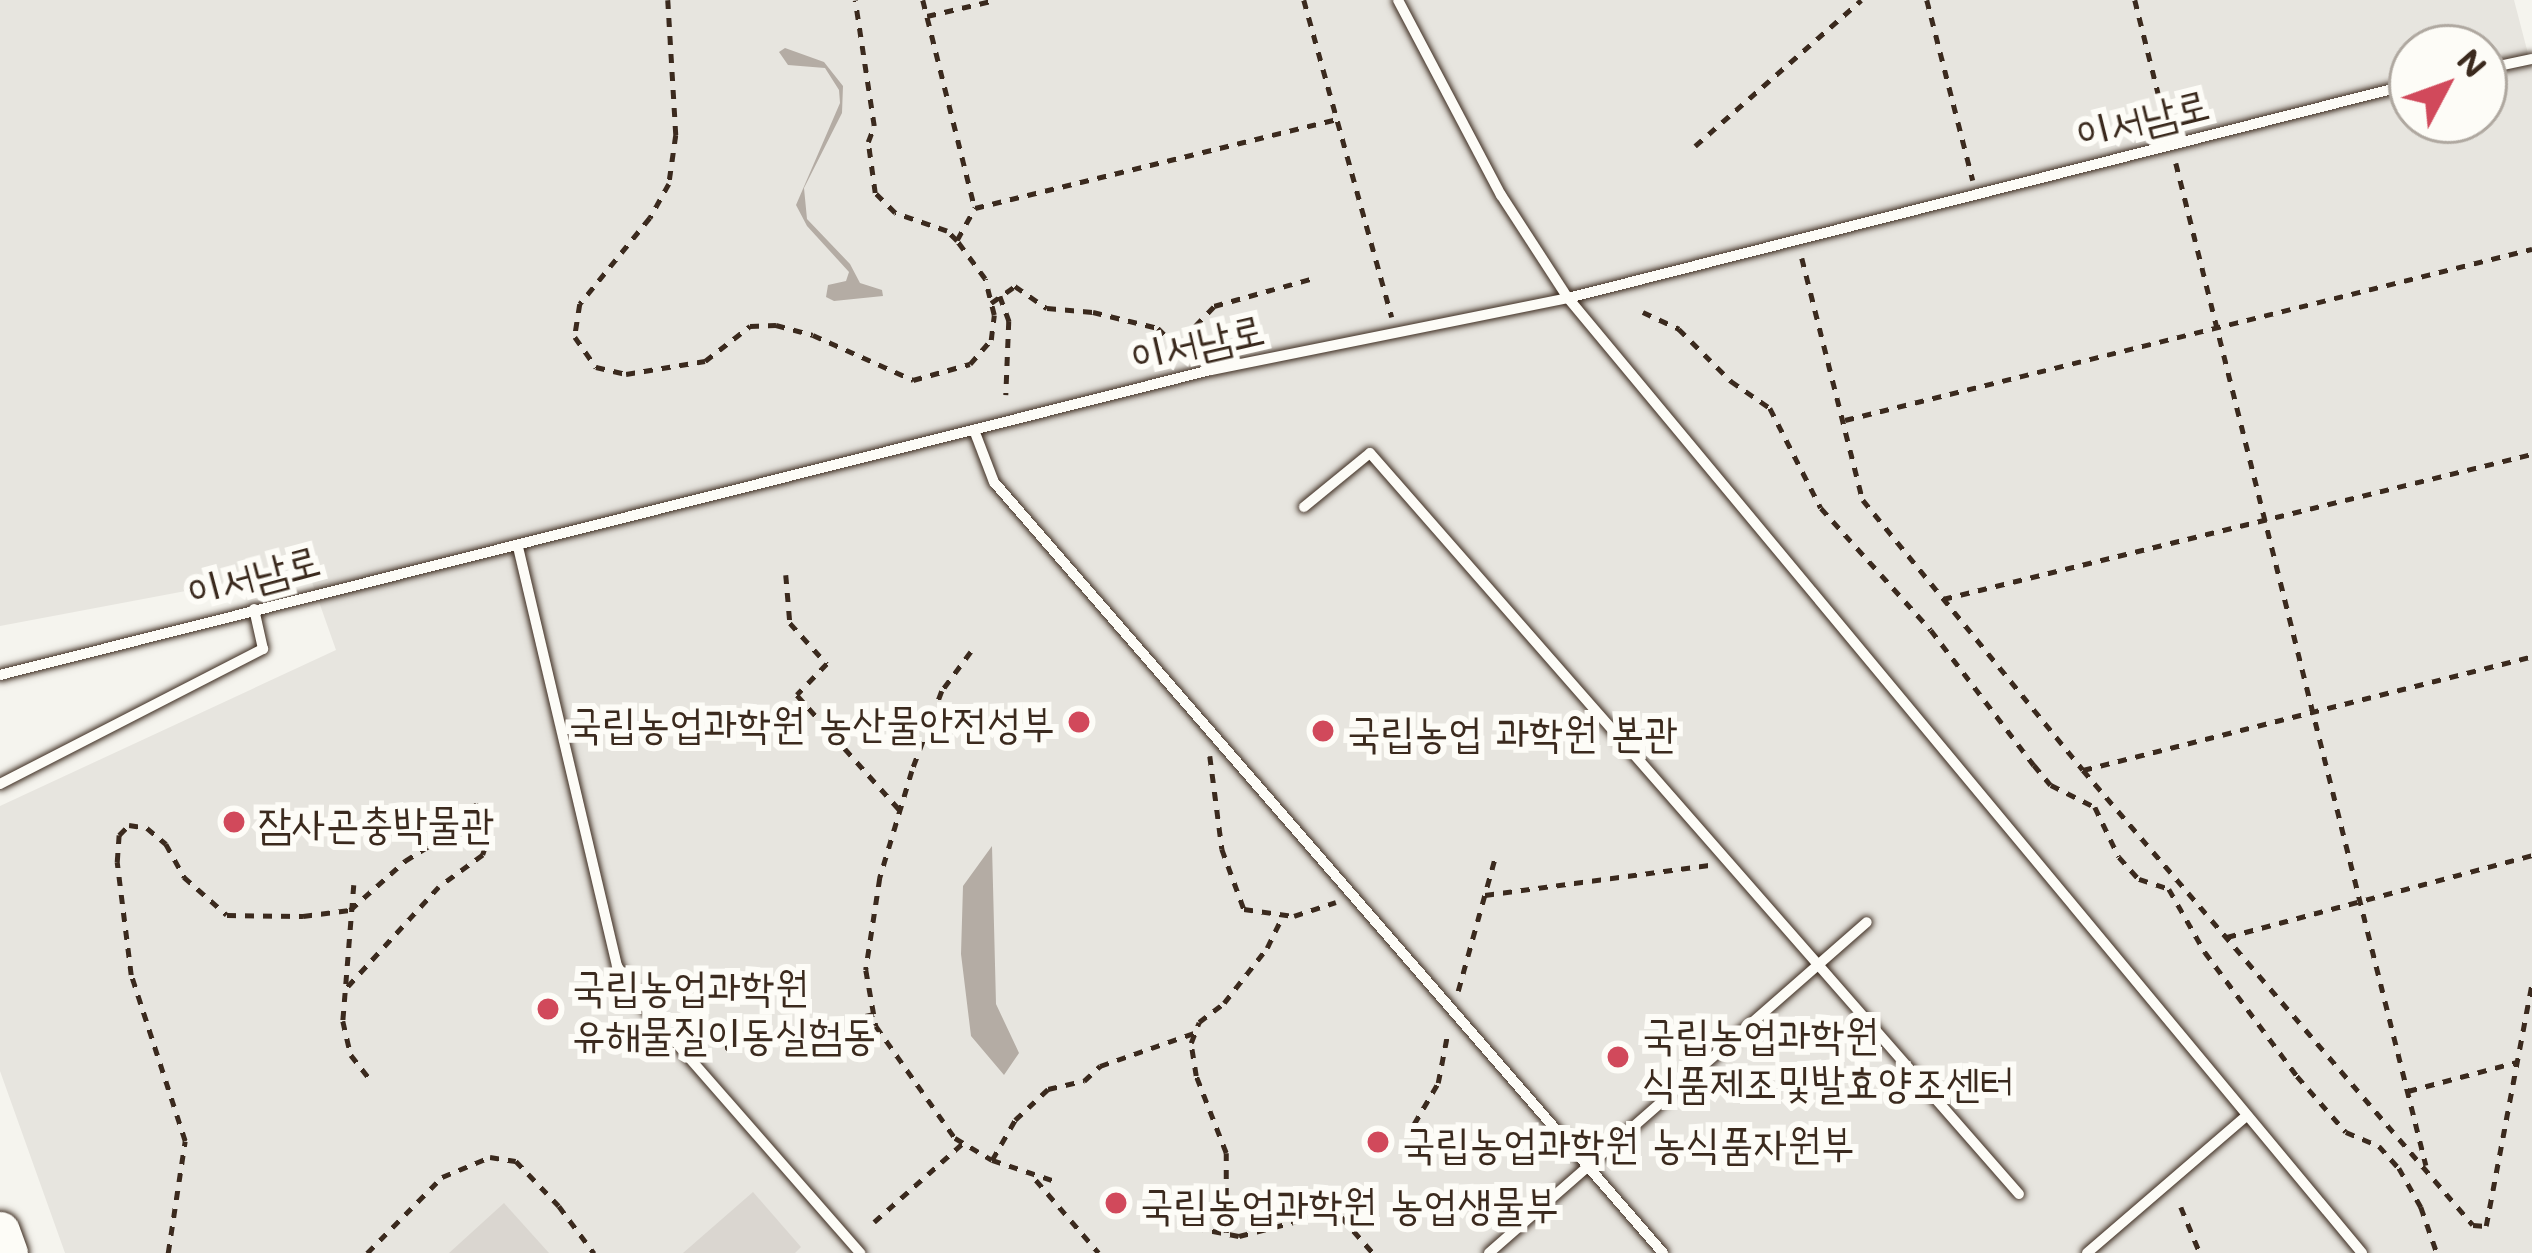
<!DOCTYPE html>
<meta charset="utf-8">
<style>
body{margin:0}
#map{position:relative;width:2532px;height:1253px;overflow:hidden;background:#f5f4ee;font-family:Mali,"Poor Story",sans-serif}
div>[style]{position:absolute}
[style*='--x']{left:calc(var(--x)*1px);top:calc(var(--y)*1px);width:calc(var(--w)*1px);rotate:calc(var(--a)*1deg)}
.built>*{inset:0;background:#e7e5df}
.green>*{inset:0;background:#dad6d0}
.water>*{inset:0;background:#b4aca4}
.path>*{height:4.5px;margin-top:-2.25px;transform-origin:0;background:repeating-linear-gradient(90deg,#3b2a1e 0 9px,transparent 0 18px)}
.roads{filter:drop-shadow(0 0 3px #3b2a1e) drop-shadow(0 0 3px #3b2a1e)}
.lane>*{height:10px;margin:-5px;padding:0 5px;transform-origin:5px;border-radius:5px;background:#fdfcf7}
.highway>*{height:39px;margin:-19.5px;padding:0 19.5px;transform-origin:19.5px;border-radius:19.5px;background:#fdfcf7}
.dots>*{width:33px;height:33px;translate:-50% -50%;box-sizing:border-box;border:6px solid #fdfcf7;border-radius:50%}
span{translate:-50% -50%;white-space:nowrap;text-align:center;line-height:1.15;-webkit-text-stroke:12px #fdfcf7;paint-order:stroke}
.street-label{font-size:42px;color:#3b2a1e}
.poi-label{font-size:42px;color:#3b2a1e}
.right{translate:-100% -50%;text-align:right}
.left{translate:0 -50%;text-align:left}
.north{position:absolute;left:2388px;top:24px;width:120px;height:120px;box-sizing:border-box;background:#fdfcf7;border:3px solid #afa8a0;border-radius:50%;rotate:49deg;font-size:33px;font-weight:700;line-height:48px;text-align:center;color:#3b2a1e}
.north::after{content:'';display:block;margin:auto;width:42px;height:54px;background:#d1495b;clip-path:polygon(50% 0,100% 100%,50% 72%,0 100%)}
</style>
<div id="map">
<div class="built">
<div style="clip-path:polygon(evenodd,0 0,2514px 0,2532px 69px,2532px 1253px,65px 1253px,0 1071px,0 806px,336px 650px,307px 568px,0 626px,0 0,2412px 48px,2484px 48px,2484px 120px,2412px 120px,2412px 48px)"></div>
</div>
<div class="green">
<div style="clip-path:polygon(753px 1192px,801px 1247px,795px 1253px,683px 1253px)"></div>
<div style="clip-path:polygon(504px 1203px,549px 1253px,449px 1253px)"></div>
</div>
<div class="water">
<div style="clip-path:polygon(785px 48px,824px 62px,843px 86px,842px 113px,804px 188px,807px 219px,850px 264px,860px 283px,882px 290px,883px 296px,834px 301px,826px 297px,828px 285px,846px 281px,849px 272px,807px 226px,796px 205px,840px 103px,839px 90px,825px 68px,788px 65px,779px 52px)"></div>
<div style="clip-path:polygon(992px 846px,996px 1004px,1019px 1053px,1004px 1075px,971px 1036px,961px 954px,963px 886px)"></div>
</div>
<div class="path">
<div style="--x:668;--y:0;--w:135;--a:86.6"></div>
<div style="--x:676;--y:135;--w:49;--a:98.1"></div>
<div style="--x:669;--y:184;--w:39;--a:119"></div>
<div style="--x:650;--y:218;--w:111;--a:129.1"></div>
<div style="--x:580;--y:304;--w:33;--a:99"></div>
<div style="--x:575;--y:337;--w:37;--a:55"></div>
<div style="--x:596;--y:367;--w:31;--a:13"></div>
<div style="--x:626;--y:374;--w:80;--a:-9.3"></div>
<div style="--x:705;--y:361;--w:57;--a:-37.9"></div>
<div style="--x:750;--y:326;--w:26;--a:-2"></div>
<div style="--x:776;--y:325;--w:38;--a:15"></div>
<div style="--x:813;--y:335;--w:110;--a:24.2"></div>
<div style="--x:913;--y:380;--w:59;--a:-15.7"></div>
<div style="--x:970;--y:364;--w:32;--a:-49"></div>
<div style="--x:991;--y:340;--w:25;--a:-83"></div>
<div style="--x:994;--y:315;--w:37;--a:-104"></div>
<div style="--x:985;--y:279;--w:47;--a:-126.4"></div>
<div style="--x:957;--y:241;--w:14;--a:-135"></div>
<div style="--x:947;--y:231;--w:55;--a:-160.9"></div>
<div style="--x:895;--y:213;--w:28;--a:-135"></div>
<div style="--x:875;--y:193;--w:51;--a:-97.8"></div>
<div style="--x:868;--y:142;--w:17;--a:-69"></div>
<div style="--x:874;--y:126;--w:127;--a:-98.6"></div>
<div style="--x:923;--y:0;--w:214;--a:76"></div>
<div style="--x:975;--y:208;--w:373;--a:-13.8"></div>
<div style="--x:1304;--y:0;--w:329;--a:74.5"></div>
<div style="--x:1927;--y:0;--w:186;--a:75.7"></div>
<div style="--x:2135;--y:0;--w:132;--a:76"></div>
<div style="--x:927;--y:16;--w:70;--a:-13.2"></div>
<div style="--x:1695;--y:146;--w:221;--a:-41.3"></div>
<div style="--x:2176;--y:163;--w:1033;--a:75.99"></div>
<div style="--x:957;--y:240;--w:37;--a:-61"></div>
<div style="--x:1802;--y:258;--w:250;--a:75.9"></div>
<div style="--x:1863;--y:500;--w:348;--a:50.8"></div>
<div style="--x:2083;--y:770;--w:599;--a:49.4"></div>
<div style="--x:2473;--y:1225;--w:13;--a:4"></div>
<div style="--x:2486;--y:1226;--w:247;--a:-79.3"></div>
<div style="--x:1000;--y:296;--w:27;--a:70"></div>
<div style="--x:1009;--y:321;--w:74;--a:92.3"></div>
<div style="--x:991;--y:303;--w:29;--a:-35"></div>
<div style="--x:1015;--y:286;--w:39;--a:35"></div>
<div style="--x:1047;--y:308;--w:46;--a:5"></div>
<div style="--x:1093;--y:312;--w:67;--a:13.8"></div>
<div style="--x:1158;--y:328;--w:25;--a:45"></div>
<div style="--x:1643;--y:312;--w:40;--a:25"></div>
<div style="--x:1679;--y:329;--w:74;--a:45"></div>
<div style="--x:1731;--y:381;--w:47;--a:34.7"></div>
<div style="--x:1770;--y:408;--w:112;--a:63"></div>
<div style="--x:1821;--y:508;--w:164;--a:48"></div>
<div style="--x:1931;--y:630;--w:170;--a:52.7"></div>
<div style="--x:2034;--y:765;--w:26;--a:50"></div>
<div style="--x:2051;--y:785;--w:49;--a:26.6"></div>
<div style="--x:2095;--y:807;--w:55;--a:64.4"></div>
<div style="--x:2119;--y:857;--w:30;--a:48"></div>
<div style="--x:2139;--y:879;--w:32;--a:18"></div>
<div style="--x:2169;--y:889;--w:73;--a:60.3"></div>
<div style="--x:2205;--y:952;--w:154;--a:53.4"></div>
<div style="--x:2297;--y:1076;--w:74;--a:48.8"></div>
<div style="--x:2346;--y:1132;--w:36;--a:23"></div>
<div style="--x:2379;--y:1146;--w:30;--a:48"></div>
<div style="--x:2399;--y:1168;--w:45;--a:60.6"></div>
<div style="--x:2421;--y:1207;--w:49;--a:70.8"></div>
<div style="--x:1195;--y:360;--w:34;--a:-90"></div>
<div style="--x:1195;--y:326;--w:28;--a:-46"></div>
<div style="--x:1214;--y:306;--w:107;--a:-15.7"></div>
<div style="--x:1845;--y:420;--w:708;--a:-13.98"></div>
<div style="--x:786;--y:575;--w:48;--a:85.2"></div>
<div style="--x:790;--y:623;--w:55;--a:47.9"></div>
<div style="--x:827;--y:664;--w:43;--a:134.1"></div>
<div style="--x:797;--y:695;--w:154;--a:48.2"></div>
<div style="--x:1943;--y:599;--w:607;--a:-13.83"></div>
<div style="--x:971;--y:652;--w:49;--a:126.6"></div>
<div style="--x:942;--y:691;--w:85;--a:110.6"></div>
<div style="--x:912;--y:771;--w:112;--a:106.7"></div>
<div style="--x:880;--y:878;--w:93;--a:98.7"></div>
<div style="--x:866;--y:970;--w:57;--a:79.9"></div>
<div style="--x:876;--y:1026;--w:137;--a:54.8"></div>
<div style="--x:955;--y:1138;--w:43;--a:30.7"></div>
<div style="--x:992;--y:1160;--w:66;--a:18.4"></div>
<div style="--x:1210;--y:756;--w:94;--a:82.6"></div>
<div style="--x:1222;--y:849;--w:64;--a:69.9"></div>
<div style="--x:1244;--y:909;--w:50;--a:8"></div>
<div style="--x:1294;--y:916;--w:44;--a:-18.4"></div>
<div style="--x:2083;--y:770;--w:463;--a:-14.2"></div>
<div style="--x:354;--y:885;--w:136;--a:94.6"></div>
<div style="--x:343;--y:1021;--w:35;--a:77"></div>
<div style="--x:351;--y:1055;--w:31;--a:52"></div>
<div style="--x:1485;--y:895;--w:228;--a:-7.6"></div>
<div style="--x:2227;--y:937;--w:316;--a:-15"></div>
<div style="--x:1458;--y:991;--w:138;--a:-74.5"></div>
<div style="--x:725;--y:1048;--w:153;--a:-12.9"></div>
<div style="--x:2408;--y:1091;--w:113;--a:-14.9"></div>
<div style="--x:1414;--y:1124;--w:48;--a:-59.7"></div>
<div style="--x:1438;--y:1083;--w:53;--a:-79.1"></div>
<div style="--x:992;--y:1160;--w:46;--a:-60.1"></div>
<div style="--x:1015;--y:1120;--w:45;--a:-43.2"></div>
<div style="--x:1048;--y:1089;--w:37;--a:-13"></div>
<div style="--x:1084;--y:1081;--w:22;--a:-43"></div>
<div style="--x:1100;--y:1066;--w:100;--a:-19.3"></div>
<div style="--x:1036;--y:1180;--w:96;--a:49.2"></div>
<div style="--x:1330;--y:1204;--w:65;--a:48.7"></div>
<div style="--x:2181;--y:1207;--w:50;--a:67.6"></div>
<div style="--x:874;--y:1222;--w:119;--a:-41.6"></div>
<div style="--x:1177;--y:1224;--w:63;--a:11"></div>
<div style="--x:1239;--y:1236;--w:65;--a:-14.3"></div>
<div style="--x:1302;--y:1220;--w:71;--a:-29.4"></div>
<div style="--x:1226;--y:1233;--w:80;--a:-90"></div>
<div style="--x:1226;--y:1153;--w:83;--a:-111.3"></div>
<div style="--x:1196;--y:1076;--w:33;--a:-99"></div>
<div style="--x:1191;--y:1043;--w:22;--a:-69"></div>
<div style="--x:1199;--y:1022;--w:31;--a:-37"></div>
<div style="--x:1224;--y:1003;--w:70;--a:-52"></div>
<div style="--x:1267;--y:948;--w:37;--a:-64"></div>
<div style="--x:168;--y:1253;--w:113;--a:-81.4"></div>
<div style="--x:185;--y:1141;--w:175;--a:-108"></div>
<div style="--x:131;--y:975;--w:114;--a:-97.1"></div>
<div style="--x:117;--y:862;--w:27;--a:-86"></div>
<div style="--x:119;--y:835;--w:14;--a:-45"></div>
<div style="--x:129;--y:825;--w:18;--a:9"></div>
<div style="--x:147;--y:828;--w:25;--a:40"></div>
<div style="--x:166;--y:844;--w:38;--a:61"></div>
<div style="--x:184;--y:877;--w:57;--a:41.5"></div>
<div style="--x:227;--y:915;--w:76;--a:0.8"></div>
<div style="--x:303;--y:916;--w:47;--a:-7.3"></div>
<div style="--x:350;--y:910;--w:74;--a:-41.7"></div>
<div style="--x:405;--y:861;--w:45;--a:-32.3"></div>
<div style="--x:443;--y:837;--w:27;--a:-56"></div>
<div style="--x:458;--y:815;--w:21;--a:-29"></div>
<div style="--x:476;--y:805;--w:12;--a:35"></div>
<div style="--x:486;--y:812;--w:21;--a:79"></div>
<div style="--x:490;--y:833;--w:23;--a:108"></div>
<div style="--x:483;--y:855;--w:54;--a:144"></div>
<div style="--x:439;--y:887;--w:139;--a:132.4"></div>
<div style="--x:367;--y:1253;--w:107;--a:-45.4"></div>
<div style="--x:442;--y:1177;--w:52;--a:-22.6"></div>
<div style="--x:490;--y:1157;--w:26;--a:9"></div>
<div style="--x:516;--y:1161;--w:62;--a:46.3"></div>
<div style="--x:559;--y:1206;--w:59;--a:53.3"></div>
</div>
<div class="roads">
<div class="lane">
<div style="--x:1398;--y:0;--w:221;--a:62.2"></div>
<div style="--x:1501;--y:195;--w:123;--a:57"></div>
<div style="--x:1568;--y:298;--w:1242;--a:50.26"></div>
<div style="--x:2484;--y:69;--w:49;--a:-11.8"></div>
<div style="--x:974;--y:430;--w:56;--a:69"></div>
<div style="--x:994;--y:482;--w:1021;--a:49.05"></div>
<div style="--x:1304;--y:507;--w:85;--a:-39.3"></div>
<div style="--x:1370;--y:453;--w:985;--a:48.79"></div>
<div style="--x:518;--y:547;--w:431;--a:76.7"></div>
<div style="--x:617;--y:966;--w:47;--a:56.3"></div>
<div style="--x:643;--y:1005;--w:330;--a:48.8"></div>
<div style="--x:0;--y:675;--w:1249;--a:-14.14"></div>
<div style="--x:1211;--y:370;--w:364;--a:-11.4"></div>
<div style="--x:1568;--y:298;--w:871;--a:-14.23"></div>
<div style="--x:0;--y:784;--w:296;--a:-27.2"></div>
<div style="--x:263;--y:649;--w:41;--a:-102.7"></div>
<div style="--x:1489;--y:1253;--w:502;--a:-41.21"></div>
<div style="--x:2087;--y:1253;--w:208;--a:-40.7"></div>
</div>
<div class="highway">
<div style="--x:0;--y:1231;--w:23;--a:70"></div>
</div>
</div>
<div class="dots">
<div style="left:1079px;top:722px;background:#d1495b"></div>
<div style="left:1323px;top:731px;background:#d1495b"></div>
<div style="left:234px;top:822px;background:#d1495b"></div>
<div style="left:548px;top:1009px;background:#d1495b"></div>
<div style="left:1618px;top:1057px;background:#d1495b"></div>
<div style="left:1378px;top:1142px;background:#d1495b"></div>
<div style="left:1116px;top:1203px;background:#d1495b"></div>
</div>
<div class="street-label">
<span style="left:2142px;top:118px;rotate:-14deg">이서남로</span>
<span style="left:1197px;top:342px;rotate:-13deg">이서남로</span>
<span style="left:253px;top:575px;rotate:-15deg">이서남로</span>
</div>
<div class="poi-label">
<span class="right" style="left:1055px;top:722px">국립농업과학원 농산물안전성부</span>
<span class="left" style="left:1347px;top:731px">국립농업 과학원 본관</span>
<span class="left" style="left:258px;top:822px">잠사곤충박물관</span>
<span class="left" style="left:572px;top:1009px">국립농업과학원<br>유해물질이동실험동</span>
<span class="left" style="left:1642px;top:1057px">국립농업과학원<br>식품제조및발효양조센터</span>
<span class="left" style="left:1402px;top:1142px">국립농업과학원 농식품자원부</span>
<span class="left" style="left:1140px;top:1203px">국립농업과학원 농업생물부</span>
</div>
<div class="north">N</div>
</div>
